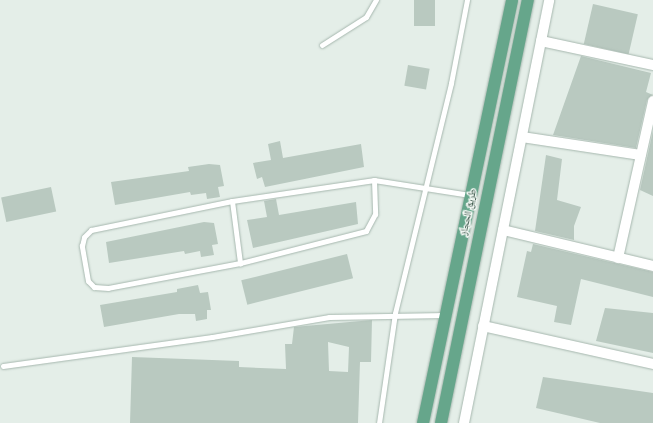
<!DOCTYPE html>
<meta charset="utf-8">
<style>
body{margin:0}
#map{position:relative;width:653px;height:423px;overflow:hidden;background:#e4eee8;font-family:"Public Sans","Noto Naskh Arabic",sans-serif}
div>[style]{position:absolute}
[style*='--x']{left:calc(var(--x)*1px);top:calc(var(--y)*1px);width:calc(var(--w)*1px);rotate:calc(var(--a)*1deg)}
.building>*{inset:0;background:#b9c9c0;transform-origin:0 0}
.roads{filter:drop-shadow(0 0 1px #a6b7ae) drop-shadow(0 0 1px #a6b7ae)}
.lane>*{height:5px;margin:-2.5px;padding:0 2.5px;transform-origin:2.5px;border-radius:2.5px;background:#fff}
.street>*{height:10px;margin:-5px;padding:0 5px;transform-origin:5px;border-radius:5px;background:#fff}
.primary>*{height:12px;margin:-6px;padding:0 6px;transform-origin:6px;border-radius:6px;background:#66a68b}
span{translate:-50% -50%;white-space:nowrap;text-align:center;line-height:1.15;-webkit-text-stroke:3px #f5faf6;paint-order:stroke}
.street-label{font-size:10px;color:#224133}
</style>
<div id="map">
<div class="building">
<div style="left:414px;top:0;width:21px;height:26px"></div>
<div style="left:593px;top:4px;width:46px;height:41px;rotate:13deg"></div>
<div style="clip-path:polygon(581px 56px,651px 73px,646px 92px,653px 95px,647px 100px,636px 148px,553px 135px)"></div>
<div style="left:408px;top:65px;width:22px;height:21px;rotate:10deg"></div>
<div style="clip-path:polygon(653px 131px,653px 196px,640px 190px)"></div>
<div style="clip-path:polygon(280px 141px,283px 158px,361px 144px,364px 167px,265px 187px,262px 177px,257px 179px,253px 163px,271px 160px,268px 144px)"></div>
<div style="clip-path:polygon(546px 155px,562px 159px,557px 200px,581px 207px,574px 226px,574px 240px,535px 231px)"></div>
<div style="clip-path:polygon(209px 164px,220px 165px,224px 186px,218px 187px,220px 197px,207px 199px,206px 193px,191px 195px,190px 192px,115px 205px,111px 182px,189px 171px,188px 167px)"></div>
<div style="left:51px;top:187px;width:25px;height:51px;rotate:78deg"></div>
<div style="clip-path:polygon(276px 199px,279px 215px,356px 202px,358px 224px,253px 248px,247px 220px,267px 217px,264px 201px)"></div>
<div style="clip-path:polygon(204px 222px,214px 223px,218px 244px,212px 245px,214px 255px,201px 257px,200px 251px,185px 254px,184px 251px,109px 263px,106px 242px)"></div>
<div style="clip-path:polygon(533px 244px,653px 272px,653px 297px,581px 279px,571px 325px,554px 322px,557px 306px,517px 297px,527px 251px,531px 252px)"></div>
<div style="left:347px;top:254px;width:25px;height:109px;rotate:76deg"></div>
<div style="clip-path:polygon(198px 285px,200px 293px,208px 292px,211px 310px,207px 310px,207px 319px,196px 321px,195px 314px,179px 314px,104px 327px,100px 305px,177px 292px,177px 289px)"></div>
<div style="clip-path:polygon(605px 308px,653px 313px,653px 353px,596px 341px)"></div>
<div style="clip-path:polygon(evenodd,372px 320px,371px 362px,360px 362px,358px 423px,130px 423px,132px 357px,239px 361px,239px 367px,286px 369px,285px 344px,292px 344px,294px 327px,372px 320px,328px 342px,349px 347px,348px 372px,329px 371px,328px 342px)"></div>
<div style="clip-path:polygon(543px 377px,653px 393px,653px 423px,600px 423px,536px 408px)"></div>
</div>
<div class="roads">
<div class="lane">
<div style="--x:322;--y:45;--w:52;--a:-32.5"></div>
<div style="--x:366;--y:17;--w:20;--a:-60"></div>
<div style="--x:374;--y:180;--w:34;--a:88"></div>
<div style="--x:375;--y:214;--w:19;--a:118"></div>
<div style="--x:366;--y:231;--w:130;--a:165.7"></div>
<div style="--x:240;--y:263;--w:134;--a:169.3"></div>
<div style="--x:108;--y:288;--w:14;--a:-176"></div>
<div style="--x:94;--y:287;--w:8;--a:-135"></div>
<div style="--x:88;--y:281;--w:36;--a:-100"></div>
<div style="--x:82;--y:246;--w:9;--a:-77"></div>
<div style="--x:84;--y:237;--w:10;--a:-45"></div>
<div style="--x:91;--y:230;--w:144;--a:-11.6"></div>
<div style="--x:232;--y:201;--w:144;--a:-8.4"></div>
<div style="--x:374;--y:180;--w:97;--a:8.9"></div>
<div style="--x:232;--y:201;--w:63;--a:82.6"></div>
<div style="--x:3;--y:366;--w:211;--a:-7.9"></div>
<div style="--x:212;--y:337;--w:119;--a:-9.7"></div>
<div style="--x:329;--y:317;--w:117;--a:-1"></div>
<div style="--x:379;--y:423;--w:111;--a:-81.7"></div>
<div style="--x:395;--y:313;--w:237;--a:-76.3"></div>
<div style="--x:451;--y:83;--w:85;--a:-79.1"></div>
</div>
<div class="street">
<div style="--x:541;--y:41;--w:115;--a:12.1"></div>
<div style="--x:522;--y:137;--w:120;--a:8.6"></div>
<div style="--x:503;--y:230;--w:154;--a:13.5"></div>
<div style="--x:618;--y:258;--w:161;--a:-77.4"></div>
<div style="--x:483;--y:326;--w:174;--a:12.6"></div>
<div style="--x:464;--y:423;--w:431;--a:-78.6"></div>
</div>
<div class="primary">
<div style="--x:423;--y:423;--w:432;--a:-78.1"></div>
<div style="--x:441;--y:423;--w:432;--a:-78.4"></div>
</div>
</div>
<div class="street-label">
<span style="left:468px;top:212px;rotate:-78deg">طريق الحجاز</span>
</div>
</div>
